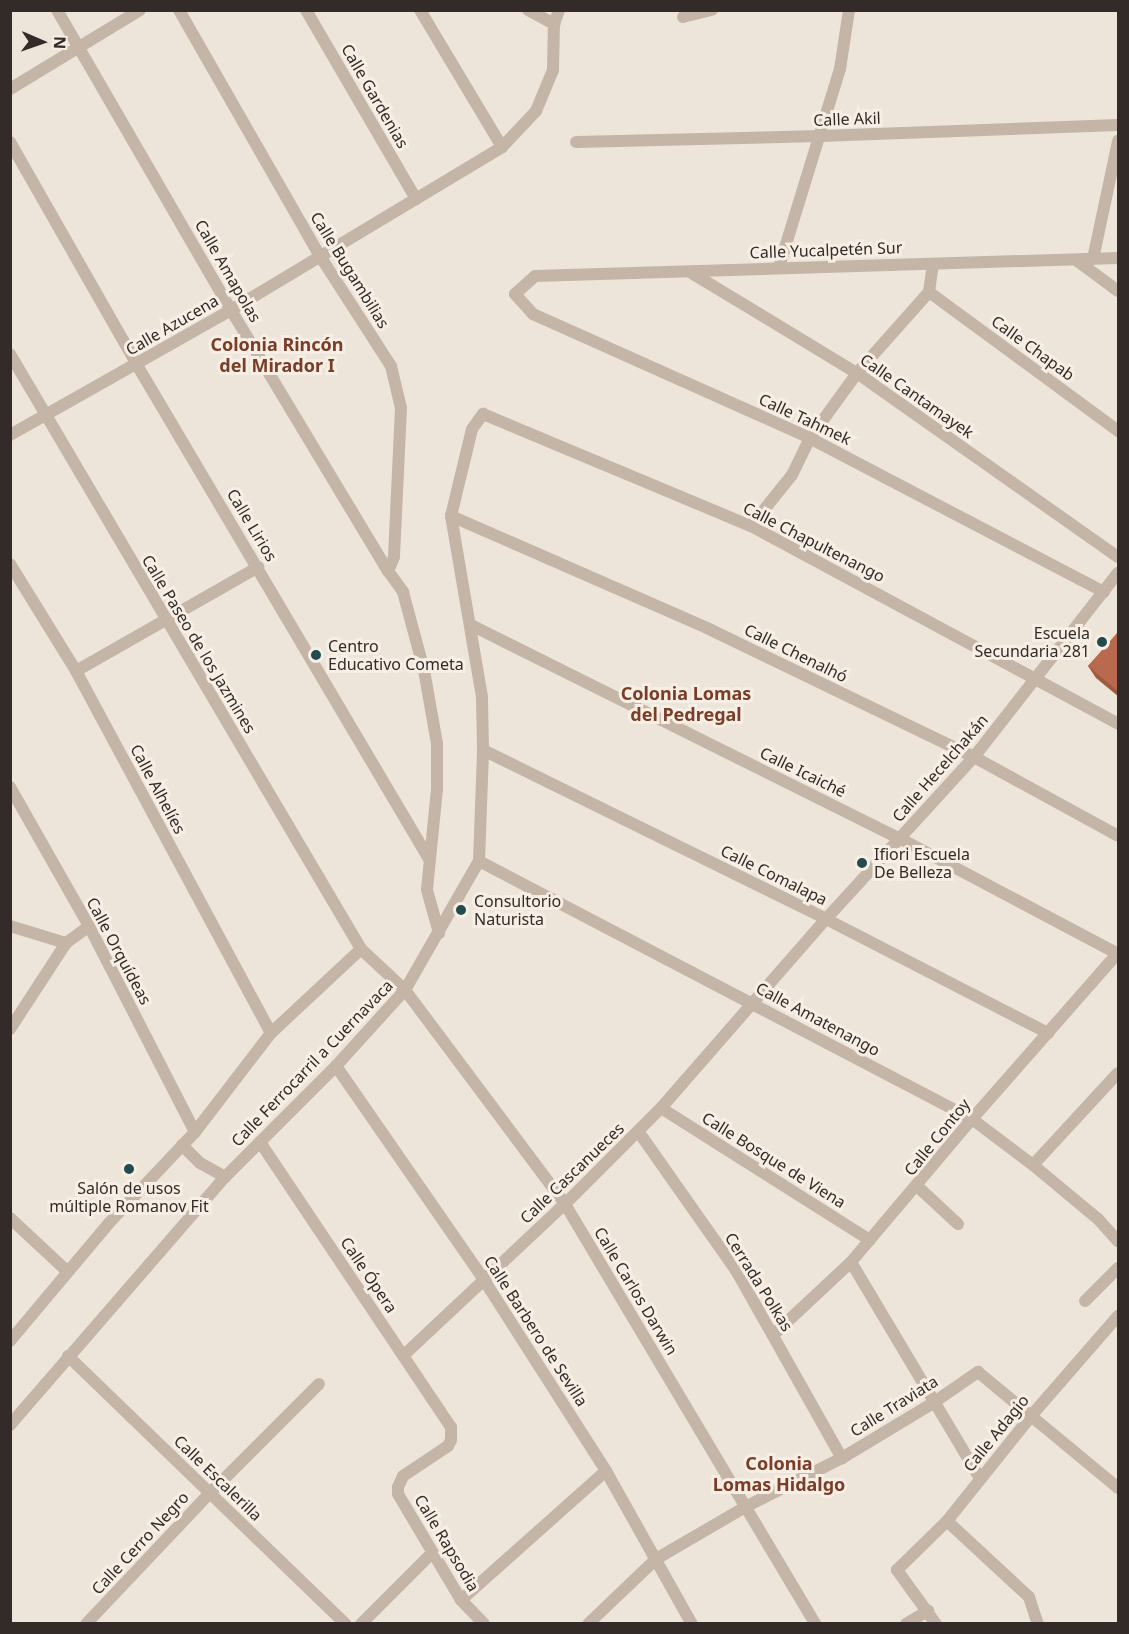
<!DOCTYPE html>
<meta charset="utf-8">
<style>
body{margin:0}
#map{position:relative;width:1129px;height:1634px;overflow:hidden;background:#eee5da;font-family:"Noto Sans",sans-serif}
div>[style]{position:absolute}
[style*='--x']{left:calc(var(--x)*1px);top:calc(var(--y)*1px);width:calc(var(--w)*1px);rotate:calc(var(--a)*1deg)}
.street>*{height:12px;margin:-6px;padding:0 6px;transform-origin:6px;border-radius:6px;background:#c5b5a7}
.wall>*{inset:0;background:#9f5a42}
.building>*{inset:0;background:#b9694d}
.dots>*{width:16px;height:16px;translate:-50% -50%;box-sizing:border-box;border:3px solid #f7efe5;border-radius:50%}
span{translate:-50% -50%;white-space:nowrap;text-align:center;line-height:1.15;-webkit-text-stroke:6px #f7efe5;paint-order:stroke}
.street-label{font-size:16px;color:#322b27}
.poi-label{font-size:16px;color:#322b27}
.right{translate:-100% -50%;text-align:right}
.left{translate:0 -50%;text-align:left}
.neighbourhood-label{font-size:18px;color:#793d28;font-weight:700}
.frame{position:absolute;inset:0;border:12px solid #322b27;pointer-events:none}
.north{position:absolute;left:12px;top:12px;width:60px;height:60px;-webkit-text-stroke:4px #f7efe5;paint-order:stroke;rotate:92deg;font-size:16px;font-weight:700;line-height:24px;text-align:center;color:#322b27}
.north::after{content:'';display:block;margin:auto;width:21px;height:27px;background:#322b27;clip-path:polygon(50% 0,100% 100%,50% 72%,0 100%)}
</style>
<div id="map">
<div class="street">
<div style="--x:57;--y:10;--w:347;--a:59.9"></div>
<div style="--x:231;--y:310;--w:305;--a:59"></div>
<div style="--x:388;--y:571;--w:26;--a:54"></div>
<div style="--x:403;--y:592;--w:81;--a:74.9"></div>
<div style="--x:424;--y:670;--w:75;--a:80"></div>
<div style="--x:437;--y:744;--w:45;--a:90"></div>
<div style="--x:437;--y:789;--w:101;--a:95.7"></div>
<div style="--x:427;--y:890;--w:45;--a:74.4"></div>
<div style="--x:179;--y:10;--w:284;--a:60.2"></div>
<div style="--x:320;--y:256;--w:131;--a:57.2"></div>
<div style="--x:391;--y:366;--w:43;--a:76.6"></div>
<div style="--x:401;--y:408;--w:149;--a:92.7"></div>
<div style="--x:394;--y:557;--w:15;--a:113"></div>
<div style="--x:306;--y:10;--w:219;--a:59.8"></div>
<div style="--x:420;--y:10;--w:160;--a:59.1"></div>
<div style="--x:528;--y:10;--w:30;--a:28"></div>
<div style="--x:683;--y:17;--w:30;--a:-14"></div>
<div style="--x:10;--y:89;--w:152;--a:-31.3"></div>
<div style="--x:10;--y:142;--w:257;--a:60.3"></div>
<div style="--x:137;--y:365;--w:574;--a:59.41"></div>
<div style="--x:576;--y:142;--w:245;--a:-1.4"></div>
<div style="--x:821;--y:136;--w:297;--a:-2.1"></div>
<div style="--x:1093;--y:259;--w:121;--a:-78"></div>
<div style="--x:1076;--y:260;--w:52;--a:36.4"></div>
<div style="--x:779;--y:267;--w:207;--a:-72.9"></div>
<div style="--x:840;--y:69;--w:60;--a:-81.3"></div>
<div style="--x:690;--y:272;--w:195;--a:31.2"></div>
<div style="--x:857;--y:373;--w:319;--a:35.2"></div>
<div style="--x:929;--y:292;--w:235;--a:36.3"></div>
<div style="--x:10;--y:354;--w:691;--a:59.46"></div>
<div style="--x:361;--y:949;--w:60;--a:43"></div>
<div style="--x:405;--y:990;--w:267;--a:53.2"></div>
<div style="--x:565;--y:1204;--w:489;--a:59.2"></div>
<div style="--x:10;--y:435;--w:254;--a:-29.5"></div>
<div style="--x:231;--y:310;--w:316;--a:-31"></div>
<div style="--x:502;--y:147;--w:50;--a:-46.6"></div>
<div style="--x:536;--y:111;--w:44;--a:-67.5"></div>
<div style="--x:553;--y:70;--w:46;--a:-88.8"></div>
<div style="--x:554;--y:24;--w:15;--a:-70"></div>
<div style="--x:451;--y:516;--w:279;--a:23.6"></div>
<div style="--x:707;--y:628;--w:297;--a:25.8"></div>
<div style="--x:974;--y:757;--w:164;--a:28.7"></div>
<div style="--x:751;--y:526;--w:65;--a:-51.2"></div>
<div style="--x:792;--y:475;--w:41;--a:-64.1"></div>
<div style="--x:810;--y:438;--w:80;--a:-54.1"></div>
<div style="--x:857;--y:373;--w:108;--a:-48.4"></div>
<div style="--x:929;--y:292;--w:28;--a:-82"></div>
<div style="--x:10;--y:564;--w:126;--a:58.3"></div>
<div style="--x:76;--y:671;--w:411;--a:61.7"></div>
<div style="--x:1104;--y:592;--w:332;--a:-152.4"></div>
<div style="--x:810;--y:438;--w:303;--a:-155.9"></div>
<div style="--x:533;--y:314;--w:27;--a:-132"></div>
<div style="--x:515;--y:294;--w:27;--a:-42"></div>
<div style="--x:535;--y:276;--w:583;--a:-1.77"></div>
<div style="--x:471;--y:625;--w:480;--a:26.5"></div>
<div style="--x:901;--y:839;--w:246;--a:27.9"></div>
<div style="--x:76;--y:671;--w:210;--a:-29.7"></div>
<div style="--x:483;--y:750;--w:382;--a:26.2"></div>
<div style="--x:826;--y:919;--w:250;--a:27.2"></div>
<div style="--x:10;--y:787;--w:160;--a:60.4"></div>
<div style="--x:89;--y:926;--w:232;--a:62.8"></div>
<div style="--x:479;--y:861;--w:556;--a:27.62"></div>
<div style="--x:972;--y:1119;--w:76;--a:37"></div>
<div style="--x:1033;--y:1165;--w:85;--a:39.7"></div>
<div style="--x:1098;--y:1219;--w:30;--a:48"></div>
<div style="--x:10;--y:926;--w:59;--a:16.9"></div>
<div style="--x:10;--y:1029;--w:103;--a:-56.9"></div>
<div style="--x:66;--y:943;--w:29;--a:-36"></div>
<div style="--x:336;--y:1066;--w:260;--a:55.3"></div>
<div style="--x:484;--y:1280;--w:227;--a:57.4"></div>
<div style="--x:606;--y:1471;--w:176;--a:60.7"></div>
<div style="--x:661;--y:1108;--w:247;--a:32.3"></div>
<div style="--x:638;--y:1131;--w:172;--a:54.9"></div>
<div style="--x:737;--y:1272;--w:214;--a:60.6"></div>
<div style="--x:260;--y:1142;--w:343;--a:56.2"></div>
<div style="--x:451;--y:1427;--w:13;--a:90"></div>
<div style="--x:451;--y:1440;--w:7;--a:117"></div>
<div style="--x:448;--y:1446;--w:54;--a:146.3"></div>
<div style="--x:403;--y:1476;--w:12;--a:114"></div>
<div style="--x:398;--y:1487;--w:7;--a:90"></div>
<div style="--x:398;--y:1494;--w:123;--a:59.3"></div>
<div style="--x:461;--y:1600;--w:33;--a:46"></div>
<div style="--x:182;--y:1145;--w:25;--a:45"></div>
<div style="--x:200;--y:1163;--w:29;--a:29"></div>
<div style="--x:1033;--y:1165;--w:125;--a:-47.3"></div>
<div style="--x:917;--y:1186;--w:56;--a:42.8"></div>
<div style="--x:10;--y:1218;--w:79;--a:43"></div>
<div style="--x:851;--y:1262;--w:252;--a:59.2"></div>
<div style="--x:1085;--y:1301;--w:47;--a:-45"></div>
<div style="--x:773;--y:1335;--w:107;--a:-43.1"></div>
<div style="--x:851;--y:1262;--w:187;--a:-49.8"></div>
<div style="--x:972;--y:1119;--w:221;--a:-48.7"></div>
<div style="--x:10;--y:1341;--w:154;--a:-50"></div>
<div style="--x:109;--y:1223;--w:125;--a:-46.6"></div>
<div style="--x:195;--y:1132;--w:125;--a:-52.5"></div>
<div style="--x:271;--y:1033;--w:123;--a:-43"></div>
<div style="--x:404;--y:1355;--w:221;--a:-43.2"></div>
<div style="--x:565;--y:1204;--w:136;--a:-45"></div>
<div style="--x:661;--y:1108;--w:251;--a:-48.9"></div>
<div style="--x:826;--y:919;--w:219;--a:-47.6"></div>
<div style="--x:974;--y:757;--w:234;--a:-52"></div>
<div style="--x:68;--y:1356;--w:386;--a:44"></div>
<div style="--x:10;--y:1425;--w:328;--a:-49.1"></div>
<div style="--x:225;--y:1177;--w:157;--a:-45"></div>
<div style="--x:336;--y:1066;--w:103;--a:-47.8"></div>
<div style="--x:405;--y:990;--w:149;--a:-60.2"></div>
<div style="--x:479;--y:861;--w:111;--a:-87.9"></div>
<div style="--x:483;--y:750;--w:53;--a:-91.1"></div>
<div style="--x:482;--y:697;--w:184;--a:-99.7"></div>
<div style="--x:451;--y:516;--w:89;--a:-76.4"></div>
<div style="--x:472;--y:429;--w:19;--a:-54"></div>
<div style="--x:483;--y:414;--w:290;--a:22.7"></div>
<div style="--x:751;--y:526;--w:417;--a:28.3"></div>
<div style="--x:947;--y:1521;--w:112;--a:42.8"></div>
<div style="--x:1029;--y:1597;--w:28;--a:72"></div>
<div style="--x:461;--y:1600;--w:194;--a:-41.7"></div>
<div style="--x:86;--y:1624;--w:180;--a:-46.6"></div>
<div style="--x:210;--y:1493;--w:154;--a:-45"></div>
<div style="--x:361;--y:1624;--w:99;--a:-45"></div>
<div style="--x:588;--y:1624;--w:94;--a:-43.7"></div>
<div style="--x:656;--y:1559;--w:105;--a:-30.2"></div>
<div style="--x:747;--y:1506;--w:106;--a:-26.8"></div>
<div style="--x:842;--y:1458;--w:106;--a:-31.1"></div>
<div style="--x:933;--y:1403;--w:55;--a:-34.6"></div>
<div style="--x:978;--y:1372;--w:182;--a:39.6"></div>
<div style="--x:906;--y:1624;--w:26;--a:-31"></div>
<div style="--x:936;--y:1624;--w:67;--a:-125.8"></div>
<div style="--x:897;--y:1570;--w:70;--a:-44.4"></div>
<div style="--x:947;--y:1521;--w:134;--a:-51.3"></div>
<div style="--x:1031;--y:1416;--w:133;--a:-49"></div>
</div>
<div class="wall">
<div style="clip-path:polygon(1119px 635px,1119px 697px,1096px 678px,1088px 666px)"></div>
</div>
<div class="building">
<div style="clip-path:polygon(1117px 633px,1119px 635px,1119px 692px,1088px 666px)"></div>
</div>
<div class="dots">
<div style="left:1102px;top:642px;background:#214b4f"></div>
<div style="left:316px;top:655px;background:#214b4f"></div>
<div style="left:862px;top:863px;background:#214b4f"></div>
<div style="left:461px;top:910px;background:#214b4f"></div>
<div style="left:129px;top:1169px;background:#214b4f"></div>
</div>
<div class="street-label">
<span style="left:375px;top:96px;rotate:60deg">Calle Gardenias</span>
<span style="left:847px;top:119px;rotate:-2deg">Calle Akil</span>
<span style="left:826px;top:250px;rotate:-2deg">Calle Yucalpetén Sur</span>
<span style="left:350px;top:270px;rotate:58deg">Calle Bugambilias</span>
<span style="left:228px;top:271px;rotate:60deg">Calle Amapolas</span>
<span style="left:172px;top:325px;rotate:-30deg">Calle Azucena</span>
<span style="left:1033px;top:348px;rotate:36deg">Calle Chapab</span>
<span style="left:917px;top:396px;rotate:35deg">Calle Cantamayek</span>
<span style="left:805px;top:419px;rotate:25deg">Calle Tahmek</span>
<span style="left:252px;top:525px;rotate:59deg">Calle Lirios</span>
<span style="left:814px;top:542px;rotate:27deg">Calle Chapultenango</span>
<span style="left:199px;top:644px;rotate:59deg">Calle Paseo de los Jazmines</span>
<span style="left:796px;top:653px;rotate:26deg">Calle Chenalhó</span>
<span style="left:940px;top:768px;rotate:-49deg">Calle Hecelchakán</span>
<span style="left:803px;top:772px;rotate:26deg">Calle Icaiché</span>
<span style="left:158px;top:789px;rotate:62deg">Calle Alhelíes</span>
<span style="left:774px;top:875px;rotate:26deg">Calle Comalapa</span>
<span style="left:119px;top:951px;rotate:62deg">Calle Orquídeas</span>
<span style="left:818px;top:1019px;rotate:28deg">Calle Amatenango</span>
<span style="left:312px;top:1063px;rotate:-46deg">Calle Ferrocarril a Cuernavaca</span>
<span style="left:937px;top:1137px;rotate:-51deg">Calle Contoy</span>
<span style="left:774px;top:1160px;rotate:32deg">Calle Bosque de Viena</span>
<span style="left:572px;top:1173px;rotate:-44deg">Calle Cascanueces</span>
<span style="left:369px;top:1275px;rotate:56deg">Calle Ópera</span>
<span style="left:759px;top:1282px;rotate:58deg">Cerrada Polkas</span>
<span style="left:636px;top:1291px;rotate:59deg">Calle Carlos Darwin</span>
<span style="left:536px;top:1331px;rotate:57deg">Calle Barbero de Sevilla</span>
<span style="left:894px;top:1406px;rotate:-32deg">Calle Traviata</span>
<span style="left:996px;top:1433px;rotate:-51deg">Calle Adagio</span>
<span style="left:218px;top:1478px;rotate:44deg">Calle Escalerilla</span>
<span style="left:140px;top:1543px;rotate:-47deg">Calle Cerro Negro</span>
<span style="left:447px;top:1543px;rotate:59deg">Calle Rapsodia</span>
</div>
<div class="poi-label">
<span class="right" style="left:1090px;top:642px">Escuela<br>Secundaria 281</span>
<span class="left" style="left:328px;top:655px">Centro<br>Educativo Cometa</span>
<span class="left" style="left:874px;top:863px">Ifiori Escuela<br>De Belleza</span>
<span class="left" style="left:474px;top:910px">Consultorio<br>Naturista</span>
<span style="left:129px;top:1197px">Salón de usos<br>múltiple Romanov Fit</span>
</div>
<div class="neighbourhood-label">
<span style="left:277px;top:355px">Colonia Rincón<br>del Mirador I</span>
<span style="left:686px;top:704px">Colonia Lomas<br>del Pedregal</span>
<span style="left:779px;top:1474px">Colonia<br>Lomas Hidalgo</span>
</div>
<div class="frame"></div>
<div class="north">N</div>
</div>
